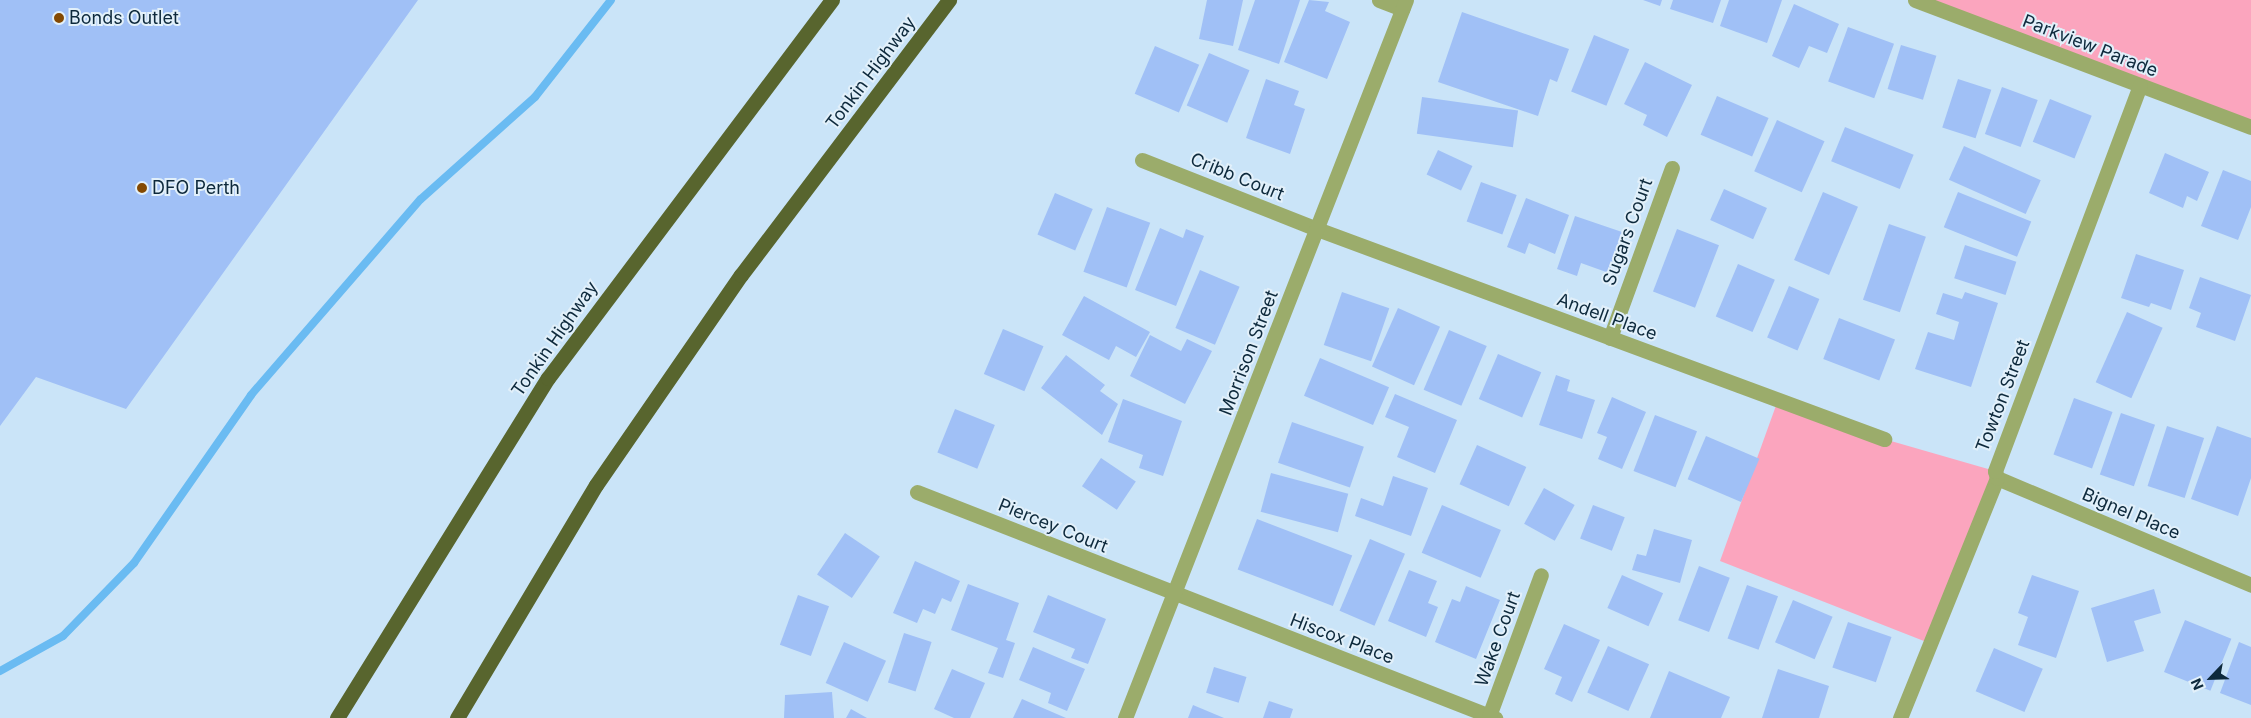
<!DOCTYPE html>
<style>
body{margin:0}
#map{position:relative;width:2251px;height:718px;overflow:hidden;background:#cae4f8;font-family:Inter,sans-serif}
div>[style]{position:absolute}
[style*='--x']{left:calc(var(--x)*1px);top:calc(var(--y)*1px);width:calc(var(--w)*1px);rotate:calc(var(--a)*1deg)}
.green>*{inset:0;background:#fba5be}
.stream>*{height:8px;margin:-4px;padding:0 4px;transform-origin:4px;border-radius:4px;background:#6abbf2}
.building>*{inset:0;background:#a0c0f6;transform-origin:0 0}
.minor>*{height:15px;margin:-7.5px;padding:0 7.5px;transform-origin:7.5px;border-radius:7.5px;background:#9bac6b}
.highway>*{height:15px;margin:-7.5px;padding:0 7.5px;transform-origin:7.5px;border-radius:7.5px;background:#58652e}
.dots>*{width:14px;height:14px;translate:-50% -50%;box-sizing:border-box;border:2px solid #e2f0fa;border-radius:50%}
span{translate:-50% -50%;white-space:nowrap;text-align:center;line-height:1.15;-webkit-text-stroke:4px #e2f0fa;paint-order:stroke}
.poi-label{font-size:18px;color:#0d293c}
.left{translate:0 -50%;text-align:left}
.street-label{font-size:18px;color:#0d293c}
.north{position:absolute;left:2186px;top:653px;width:50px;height:50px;-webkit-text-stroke:4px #e2f0fa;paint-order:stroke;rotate:246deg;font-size:14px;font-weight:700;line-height:20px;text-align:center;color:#0d293c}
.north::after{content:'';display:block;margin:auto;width:18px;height:22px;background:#0d293c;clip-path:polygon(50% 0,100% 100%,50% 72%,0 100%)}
</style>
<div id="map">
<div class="green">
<div style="clip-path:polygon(1915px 0,2251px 0,2251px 127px)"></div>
<div style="clip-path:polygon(1778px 400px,1884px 439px,1995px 471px,1929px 643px,1720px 561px)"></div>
</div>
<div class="stream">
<div style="--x:0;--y:671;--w:72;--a:-29.1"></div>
<div style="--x:63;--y:636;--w:102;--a:-45.8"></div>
<div style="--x:134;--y:563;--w:205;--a:-55.1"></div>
<div style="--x:251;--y:395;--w:259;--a:-49.1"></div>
<div style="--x:421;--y:199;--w:153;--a:-41.8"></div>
<div style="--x:535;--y:97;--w:123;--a:-51.9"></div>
</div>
<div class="building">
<div style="clip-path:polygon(0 0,418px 0,126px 409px,36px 377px,0 426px)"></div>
<div style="clip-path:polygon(1207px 0,1243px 0,1233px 46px,1199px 39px)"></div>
<div style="clip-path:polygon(1255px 0,1300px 0,1279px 64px,1238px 50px)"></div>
<div style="clip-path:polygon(1309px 0,1329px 2px,1325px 11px,1350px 22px,1327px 79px,1284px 62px)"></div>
<div style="clip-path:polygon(1643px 0,1662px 0,1660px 6px)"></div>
<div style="clip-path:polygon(1673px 0,1721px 0,1713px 23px,1670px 9px)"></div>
<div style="clip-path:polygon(1729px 0,1782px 0,1767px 43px,1720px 26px)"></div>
<div style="clip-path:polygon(1794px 4px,1839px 24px,1827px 53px,1809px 46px,1799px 68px,1772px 56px)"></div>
<div style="clip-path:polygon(1462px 12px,1569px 49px,1557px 82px,1550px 79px,1538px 116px,1438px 82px)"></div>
<div style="left:1848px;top:27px;width:49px;height:58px;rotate:20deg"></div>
<div style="left:1594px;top:35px;width:38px;height:61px;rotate:22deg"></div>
<div style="left:1901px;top:45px;width:37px;height:46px;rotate:17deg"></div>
<div style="left:1155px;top:46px;width:48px;height:52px;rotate:23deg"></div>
<div style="left:1209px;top:53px;width:44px;height:57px;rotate:23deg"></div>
<div style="clip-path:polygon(1645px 62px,1692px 85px,1667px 137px,1643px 125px,1647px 115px,1624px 104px)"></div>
<div style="clip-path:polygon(1266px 79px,1299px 91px,1294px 105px,1305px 109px,1290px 154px,1246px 138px)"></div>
<div style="left:1958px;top:79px;width:35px;height:51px;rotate:18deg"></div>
<div style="left:2002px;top:87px;width:38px;height:50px;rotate:20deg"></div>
<div style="left:1717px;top:96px;width:56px;height:42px;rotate:23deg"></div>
<div style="left:1422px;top:97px;width:97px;height:37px;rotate:8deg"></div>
<div style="left:2050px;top:99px;width:45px;height:46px;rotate:22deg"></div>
<div style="left:1777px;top:120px;width:52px;height:56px;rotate:24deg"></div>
<div style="left:1845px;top:127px;width:74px;height:37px;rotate:22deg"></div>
<div style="left:1964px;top:146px;width:84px;height:37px;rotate:24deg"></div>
<div style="left:1438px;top:150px;width:38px;height:27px;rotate:25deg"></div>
<div style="clip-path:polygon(2165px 153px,2209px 172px,2197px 201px,2187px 196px,2183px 208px,2149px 193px)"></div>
<div style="clip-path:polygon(2223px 170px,2251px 181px,2251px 207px,2238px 240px,2201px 226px)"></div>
<div style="left:1481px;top:182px;width:38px;height:42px;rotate:20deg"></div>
<div style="left:1724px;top:189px;width:47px;height:34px;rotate:24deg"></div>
<div style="left:1823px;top:192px;width:38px;height:74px;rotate:23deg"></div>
<div style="left:1958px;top:192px;width:79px;height:38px;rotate:22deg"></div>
<div style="left:1055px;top:193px;width:41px;height:45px;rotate:23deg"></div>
<div style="clip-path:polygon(1526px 198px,1569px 215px,1555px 254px,1529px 243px,1525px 254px,1507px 247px)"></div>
<div style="left:1107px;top:207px;width:46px;height:69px;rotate:20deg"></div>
<div style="clip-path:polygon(1575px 216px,1622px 232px,1609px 273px,1581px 263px,1577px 276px,1557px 269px)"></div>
<div style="left:1889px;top:224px;width:39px;height:80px;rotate:19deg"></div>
<div style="clip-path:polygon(1160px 228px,1183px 238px,1186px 229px,1204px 236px,1176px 306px,1135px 290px)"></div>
<div style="left:1677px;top:229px;width:45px;height:67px;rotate:21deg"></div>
<div style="left:1965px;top:245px;width:54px;height:35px;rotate:18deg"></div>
<div style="clip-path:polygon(2136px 254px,2184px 270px,2171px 310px,2151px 303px,2149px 307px,2121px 298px)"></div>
<div style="left:1738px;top:264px;width:40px;height:57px;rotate:23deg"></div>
<div style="left:1200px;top:270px;width:43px;height:63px;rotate:23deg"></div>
<div style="clip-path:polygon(2200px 277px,2251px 295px,2235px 341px,2196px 327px,2201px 313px,2189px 308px)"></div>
<div style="left:1789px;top:286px;width:33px;height:56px;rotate:23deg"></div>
<div style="left:1342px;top:292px;width:50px;height:56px;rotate:19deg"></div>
<div style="clip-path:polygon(1965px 292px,1998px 303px,1971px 387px,1915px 369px,1928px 332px,1954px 340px,1959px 322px,1936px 314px,1943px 293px,1962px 299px)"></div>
<div style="clip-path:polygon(1084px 296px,1150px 332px,1136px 357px,1116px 346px,1109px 360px,1062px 335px)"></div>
<div style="left:1398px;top:308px;width:46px;height:64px;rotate:24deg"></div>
<div style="left:2127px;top:312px;width:39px;height:77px;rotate:24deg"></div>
<div style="left:1839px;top:318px;width:60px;height:44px;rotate:21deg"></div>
<div style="left:1003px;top:329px;width:44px;height:49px;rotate:23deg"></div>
<div style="left:1449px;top:330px;width:41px;height:65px;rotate:23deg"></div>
<div style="clip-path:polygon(1150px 335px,1181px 351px,1187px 339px,1212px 351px,1185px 404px,1130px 376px)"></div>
<div style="left:1498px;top:354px;width:47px;height:49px;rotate:23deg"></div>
<div style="clip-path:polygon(1066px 355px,1105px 385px,1100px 391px,1118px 404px,1102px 435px,1041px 388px)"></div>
<div style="left:1320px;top:358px;width:75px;height:41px;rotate:23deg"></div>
<div style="clip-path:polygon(1556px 375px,1570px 380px,1567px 391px,1595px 400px,1582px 439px,1539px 425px)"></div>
<div style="clip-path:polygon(1395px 394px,1457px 420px,1435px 473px,1397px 457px,1409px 427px,1385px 417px)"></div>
<div style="clip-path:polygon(1612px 397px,1646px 412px,1622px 469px,1598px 459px,1607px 437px,1597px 433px)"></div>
<div style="left:2074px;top:398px;width:41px;height:60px;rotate:20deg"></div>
<div style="clip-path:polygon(1123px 399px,1182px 421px,1163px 476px,1139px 468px,1143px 455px,1108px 442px)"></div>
<div style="left:955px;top:409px;width:43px;height:47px;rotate:22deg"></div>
<div style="left:2121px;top:413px;width:36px;height:65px;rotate:19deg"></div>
<div style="left:1655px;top:415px;width:45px;height:60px;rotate:21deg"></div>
<div style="left:1292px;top:422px;width:76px;height:43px;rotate:19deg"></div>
<div style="left:2167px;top:426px;width:39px;height:63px;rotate:18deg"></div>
<div style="clip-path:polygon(2217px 426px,2251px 438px,2251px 478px,2238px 516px,2191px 499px)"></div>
<div style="left:1706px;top:436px;width:58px;height:47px;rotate:23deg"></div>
<div style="left:1477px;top:445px;width:54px;height:43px;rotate:24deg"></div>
<div style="left:1101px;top:458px;width:42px;height:34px;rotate:34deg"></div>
<div style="left:1271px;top:473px;width:80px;height:40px;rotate:15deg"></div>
<div style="clip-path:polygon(1393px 476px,1428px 488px,1411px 536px,1355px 516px,1361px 498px,1383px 506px)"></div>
<div style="left:1544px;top:488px;width:35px;height:41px;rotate:29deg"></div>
<div style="left:1442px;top:505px;width:64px;height:52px;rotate:23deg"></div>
<div style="left:1593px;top:505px;width:34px;height:36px;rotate:21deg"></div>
<div style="left:1257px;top:519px;width:102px;height:54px;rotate:21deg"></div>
<div style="clip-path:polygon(1654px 529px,1692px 540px,1680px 583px,1632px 570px,1637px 554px,1646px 556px)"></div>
<div style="left:845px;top:533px;width:42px;height:50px;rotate:34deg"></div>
<div style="left:1370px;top:539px;width:38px;height:78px;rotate:23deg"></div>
<div style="clip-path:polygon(915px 561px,960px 581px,951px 602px,942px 598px,935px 614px,923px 609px,917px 623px,893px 613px)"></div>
<div style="left:1699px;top:566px;width:33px;height:58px;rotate:21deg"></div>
<div style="clip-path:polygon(1409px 570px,1437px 581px,1428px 603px,1438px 607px,1426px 637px,1388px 621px)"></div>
<div style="left:1622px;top:575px;width:45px;height:36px;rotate:24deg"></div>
<div style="clip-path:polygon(2032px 575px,2079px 591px,2056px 658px,2018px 645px,2028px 617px,2018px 613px)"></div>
<div style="clip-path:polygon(968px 584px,1019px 603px,1006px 640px,1015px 643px,1003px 678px,988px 673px,998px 648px,951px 630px)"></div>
<div style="left:1747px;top:585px;width:33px;height:57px;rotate:20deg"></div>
<div style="clip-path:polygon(1466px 586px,1500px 600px,1476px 659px,1435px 642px,1452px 599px,1460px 602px)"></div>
<div style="clip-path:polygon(2154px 589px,2161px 613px,2134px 621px,2144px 651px,2107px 662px,2091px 608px)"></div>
<div style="left:798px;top:595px;width:33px;height:53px;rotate:20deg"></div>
<div style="clip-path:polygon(1048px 595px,1106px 619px,1088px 664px,1071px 658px,1075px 649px,1033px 632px)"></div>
<div style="left:1793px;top:600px;width:43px;height:46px;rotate:23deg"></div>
<div style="left:2185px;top:620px;width:50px;height:56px;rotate:22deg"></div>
<div style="left:1848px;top:622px;width:46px;height:48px;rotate:19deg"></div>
<div style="clip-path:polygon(1564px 624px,1600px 640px,1572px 702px,1555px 694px,1562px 677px,1544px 669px)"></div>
<div style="left:904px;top:633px;width:29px;height:52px;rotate:18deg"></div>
<div style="left:844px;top:642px;width:46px;height:45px;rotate:24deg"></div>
<div style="clip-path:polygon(2239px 642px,2251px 647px,2251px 705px,2220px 693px)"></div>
<div style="left:1608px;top:646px;width:45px;height:51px;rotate:24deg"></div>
<div style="clip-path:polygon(1033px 647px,1085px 669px,1067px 711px,1048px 703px,1051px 693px,1019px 680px)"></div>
<div style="left:1994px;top:648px;width:53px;height:47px;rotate:23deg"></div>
<div style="left:1214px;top:667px;width:34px;height:27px;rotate:17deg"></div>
<div style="clip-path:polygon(952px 669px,985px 683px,970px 718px,954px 718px,934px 709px)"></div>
<div style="clip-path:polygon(1778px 669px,1829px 686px,1819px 718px,1762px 718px)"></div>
<div style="clip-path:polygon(1669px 671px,1730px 697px,1721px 718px,1650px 718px)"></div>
<div style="clip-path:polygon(832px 692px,834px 718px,784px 718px,785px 695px)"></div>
<div style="clip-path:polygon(1022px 699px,1066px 718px,1013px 718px)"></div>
<div style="clip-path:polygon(1269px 701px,1293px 709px,1290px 718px,1263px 718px)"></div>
<div style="clip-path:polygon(1193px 705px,1224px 718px,1188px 718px)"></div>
<div style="clip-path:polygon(851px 709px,867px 718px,846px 718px)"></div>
</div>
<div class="minor">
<div style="--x:1379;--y:0;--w:25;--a:21"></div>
<div style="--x:1915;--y:0;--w:359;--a:20.7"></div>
<div style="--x:1142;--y:160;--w:188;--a:21.5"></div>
<div style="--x:1317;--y:229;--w:605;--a:20.32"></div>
<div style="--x:1610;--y:338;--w:181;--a:-70"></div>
<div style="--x:1997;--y:478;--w:276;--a:22.8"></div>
<div style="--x:917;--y:492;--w:621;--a:21.36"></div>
<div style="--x:1489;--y:716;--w:150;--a:-69.8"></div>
<div style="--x:1125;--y:718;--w:771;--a:-68.63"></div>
<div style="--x:1900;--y:718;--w:259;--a:-68"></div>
<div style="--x:1997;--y:478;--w:7;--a:-106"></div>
<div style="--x:1995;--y:471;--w:412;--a:-69.4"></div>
</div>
<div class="highway">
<div style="--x:337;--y:718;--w:400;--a:-58.2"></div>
<div style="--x:548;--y:378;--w:473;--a:-53.1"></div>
<div style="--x:457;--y:718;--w:271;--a:-59.2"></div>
<div style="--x:596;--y:485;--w:255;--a:-55.4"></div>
<div style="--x:741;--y:275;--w:345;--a:-52.9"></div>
</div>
<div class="dots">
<div style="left:59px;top:18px;background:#844902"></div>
<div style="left:142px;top:188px;background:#844902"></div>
</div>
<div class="poi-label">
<span class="left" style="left:69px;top:18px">Bonds Outlet</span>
<span class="left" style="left:152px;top:188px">DFO Perth</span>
</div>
<div class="street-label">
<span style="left:2090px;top:46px;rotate:21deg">Parkview Parade</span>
<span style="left:871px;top:73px;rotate:-53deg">Tonkin Highway</span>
<span style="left:1237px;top:177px;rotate:22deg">Cribb Court</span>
<span style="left:1628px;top:232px;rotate:-70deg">Sugars Court</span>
<span style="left:1607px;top:317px;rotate:20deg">Andell Place</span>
<span style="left:555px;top:339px;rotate:-55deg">Tonkin Highway</span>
<span style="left:1249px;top:353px;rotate:-69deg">Morrison Street</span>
<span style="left:2003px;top:396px;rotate:-69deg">Towton Street</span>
<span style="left:2131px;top:514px;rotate:23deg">Bignel Place</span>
<span style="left:1053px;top:526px;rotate:22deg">Piercey Court</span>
<span style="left:1342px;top:639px;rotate:21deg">Hiscox Place</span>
<span style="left:1498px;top:639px;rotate:-70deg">Wake Court</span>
</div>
<div class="north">N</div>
</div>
